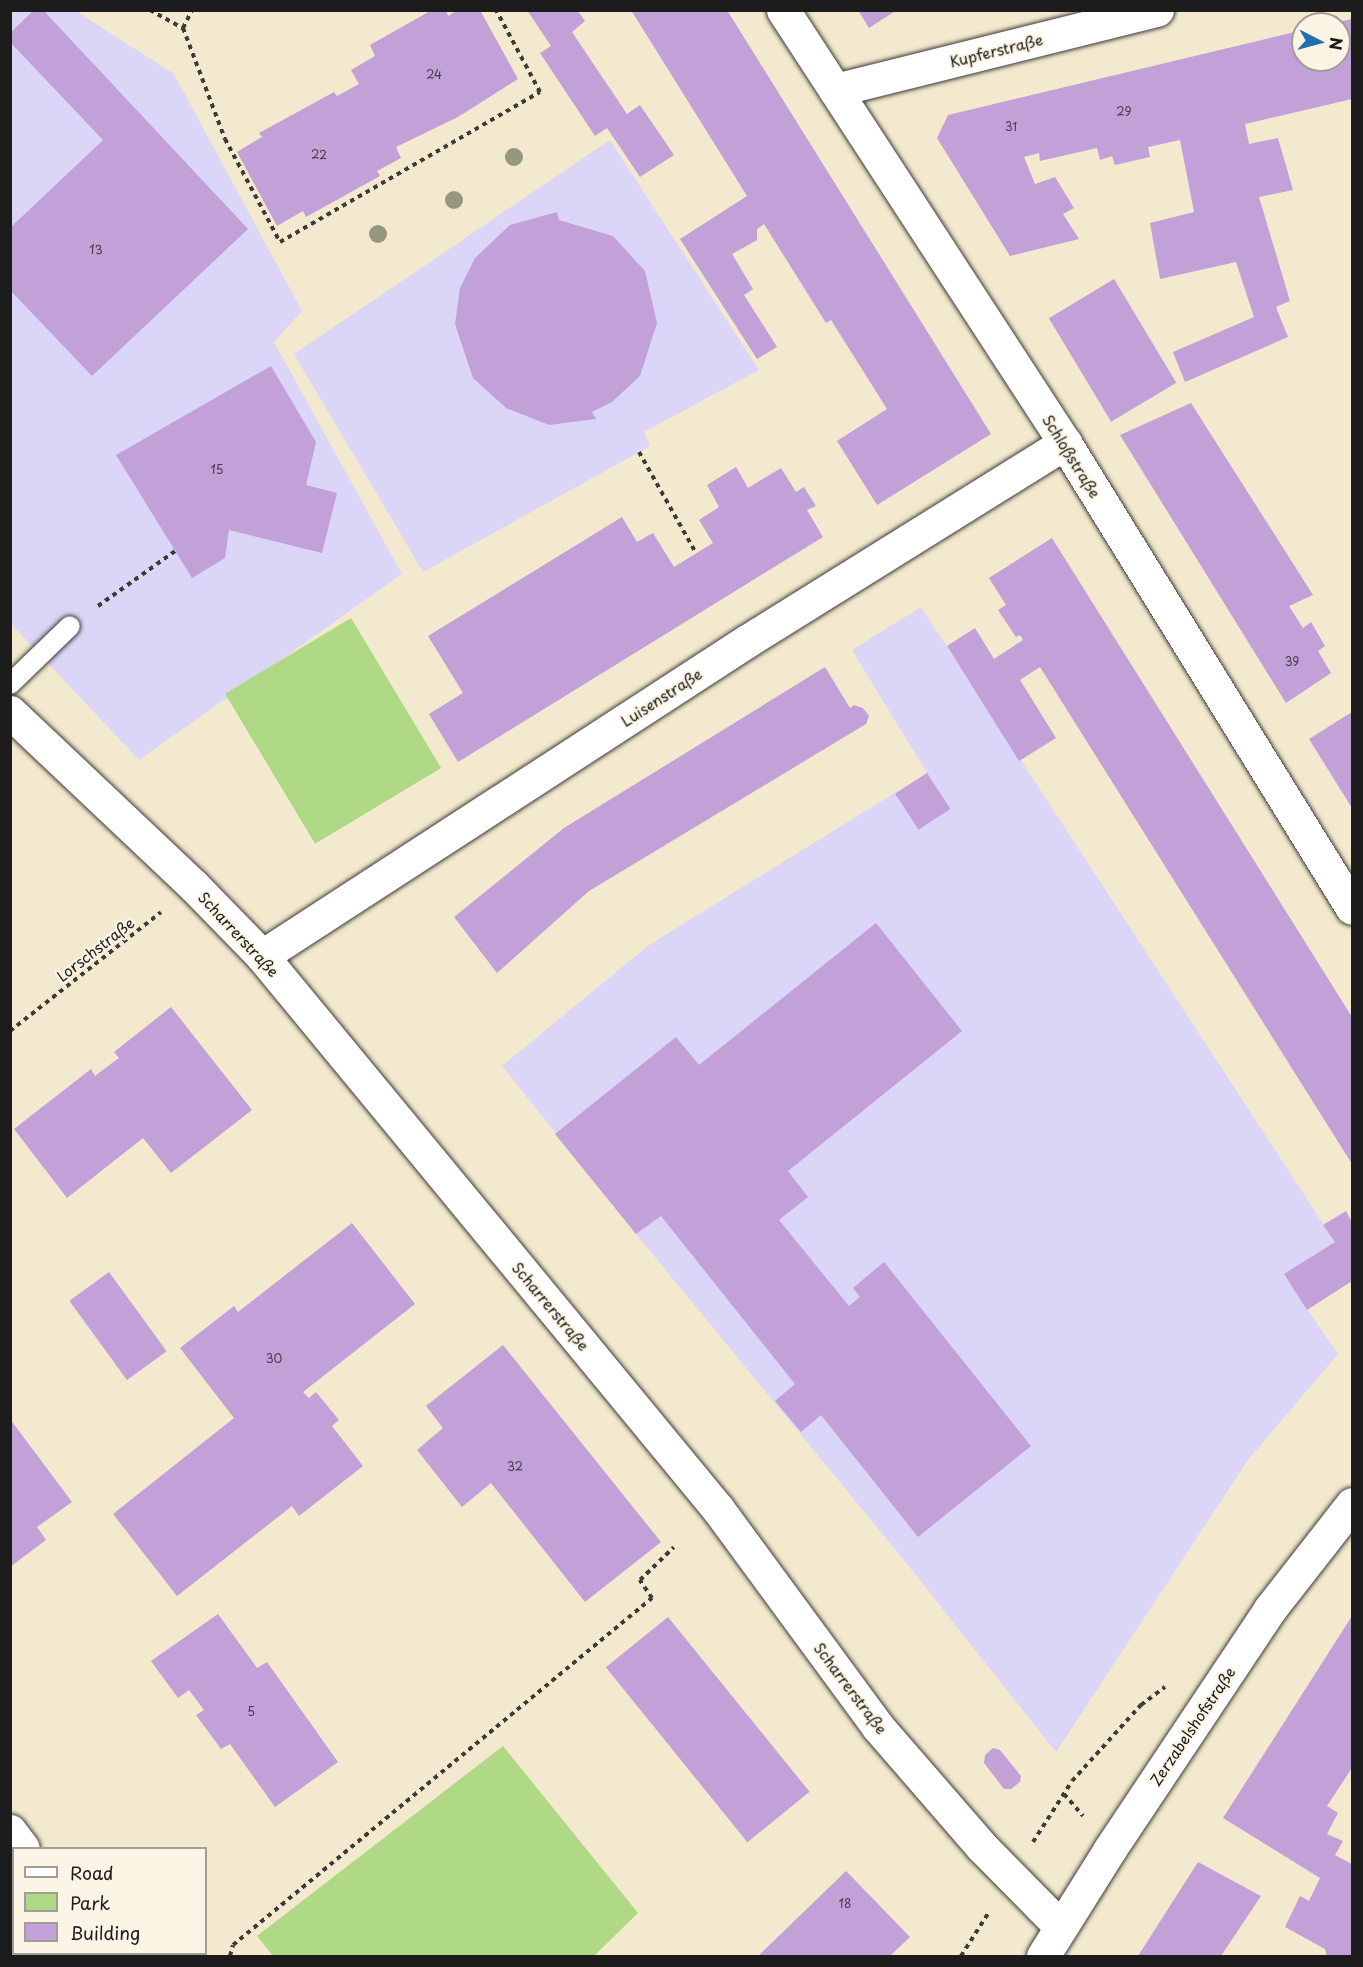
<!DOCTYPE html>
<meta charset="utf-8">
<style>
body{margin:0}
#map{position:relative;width:1363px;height:1967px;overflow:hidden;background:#f3e9ce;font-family:"Playpen Sans",sans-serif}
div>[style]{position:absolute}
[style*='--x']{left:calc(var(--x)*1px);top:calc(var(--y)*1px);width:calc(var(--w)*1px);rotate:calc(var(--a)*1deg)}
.built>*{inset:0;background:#dbd6f7}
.green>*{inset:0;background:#afd984;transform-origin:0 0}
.building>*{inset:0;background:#c2a0d8;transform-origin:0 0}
.path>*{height:4px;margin-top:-2px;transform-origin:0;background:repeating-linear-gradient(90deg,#3c3b37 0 4.5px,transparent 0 9px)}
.roads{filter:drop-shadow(0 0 2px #3c3b37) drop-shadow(0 0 2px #3c3b37)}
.service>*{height:20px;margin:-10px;padding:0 10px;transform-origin:10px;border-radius:10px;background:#fff}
.minor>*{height:33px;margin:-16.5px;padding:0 16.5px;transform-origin:16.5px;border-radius:16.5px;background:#fff}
.tertiary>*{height:33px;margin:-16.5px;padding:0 16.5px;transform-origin:16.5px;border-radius:16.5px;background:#fff}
.trees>*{width:18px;height:18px;margin:-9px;border-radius:50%;background:#95987d}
span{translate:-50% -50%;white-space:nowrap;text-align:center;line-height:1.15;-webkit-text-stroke:4.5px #fcf5e5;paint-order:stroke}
.number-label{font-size:12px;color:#463d4b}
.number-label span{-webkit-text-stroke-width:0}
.street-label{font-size:15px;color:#1c1c1c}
.frame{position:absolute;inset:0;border:12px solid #1c1c1c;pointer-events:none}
.legend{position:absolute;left:12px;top:1847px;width:195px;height:108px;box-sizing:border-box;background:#fcf5e5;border:2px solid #a29e95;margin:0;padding:8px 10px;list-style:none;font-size:18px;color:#1c1c1c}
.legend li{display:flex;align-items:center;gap:12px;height:30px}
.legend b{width:30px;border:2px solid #a29e95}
.north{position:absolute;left:1291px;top:12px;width:60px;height:60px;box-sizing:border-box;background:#fcf5e5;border:2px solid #a29e95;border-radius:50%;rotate:96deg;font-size:16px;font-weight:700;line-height:24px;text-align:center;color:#1c1c1c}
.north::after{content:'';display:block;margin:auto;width:21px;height:27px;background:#1f6fb2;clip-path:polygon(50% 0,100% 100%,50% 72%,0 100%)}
</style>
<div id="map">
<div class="built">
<div style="clip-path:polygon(11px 11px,76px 11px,174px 74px,302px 311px,274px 342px,402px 574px,139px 760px,11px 624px)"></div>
<div style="clip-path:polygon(610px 140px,759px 370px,644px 432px,650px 446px,423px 572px,294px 354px)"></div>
<div style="clip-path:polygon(921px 607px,1335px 1242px,1284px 1275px,1338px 1354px,1248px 1460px,1056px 1752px,903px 1559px,636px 1234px,502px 1066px,649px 945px,927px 773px,852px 650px)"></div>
</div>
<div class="green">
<div style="left:351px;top:618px;width:175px;height:147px;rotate:59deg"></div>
<div style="clip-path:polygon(503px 1746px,638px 1913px,594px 1956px,273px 1956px,257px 1936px)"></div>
</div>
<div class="building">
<div style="clip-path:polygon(34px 10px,43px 10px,248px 229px,92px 376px,10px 290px,10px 228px,103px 140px,10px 42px,10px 33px)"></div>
<div style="clip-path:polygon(432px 10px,446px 10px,448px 16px,458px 10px,480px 10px,518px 79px,458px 117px,396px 147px,401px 158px,377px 171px,380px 176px,306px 217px,303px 211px,277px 226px,237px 152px,262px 137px,259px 133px,334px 92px,337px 96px,359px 84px,351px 70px,375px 56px,370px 45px)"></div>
<div style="clip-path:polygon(527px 10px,577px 10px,585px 21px,572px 32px,627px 114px,640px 105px,674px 155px,640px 177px,607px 128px,595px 136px,540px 53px,551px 46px)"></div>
<div style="clip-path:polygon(631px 10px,727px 10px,991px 434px,877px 505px,837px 441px,887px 409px,831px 320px,826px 323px,764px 224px,757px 229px,757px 240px,732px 254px,753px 289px,744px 295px,777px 347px,757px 359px,680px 239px,747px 196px)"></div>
<div style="clip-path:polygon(858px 10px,897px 10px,869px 28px)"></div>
<div style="clip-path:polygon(1352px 19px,1352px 99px,1245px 124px,1249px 144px,1278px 138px,1293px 190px,1259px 197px,1290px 301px,1276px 307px,1288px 337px,1185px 382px,1173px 352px,1254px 317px,1236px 262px,1160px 279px,1150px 223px,1194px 212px,1180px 140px,1148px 147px,1150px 157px,1115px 165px,1112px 156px,1100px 160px,1097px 148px,1040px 161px,1039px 153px,1024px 157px,1035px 184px,1055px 177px,1074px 208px,1063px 214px,1079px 239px,1010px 256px,937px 138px,948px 115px,1303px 30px,1303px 60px,1339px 60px,1339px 24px,1333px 23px)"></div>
<div style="clip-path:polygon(557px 212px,559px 220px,613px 236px,645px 271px,657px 323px,640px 376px,612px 402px,592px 412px,596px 419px,549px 425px,506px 408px,473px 378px,455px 324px,460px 288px,475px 258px,510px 225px)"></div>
<div style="left:1114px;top:279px;width:121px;height:76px;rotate:59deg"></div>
<div style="clip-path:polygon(271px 366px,316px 442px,306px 485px,337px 493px,322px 553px,229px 530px,225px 558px,192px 578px,116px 455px)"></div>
<div style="clip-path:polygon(1191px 403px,1313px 595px,1289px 606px,1303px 628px,1311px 622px,1325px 646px,1318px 651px,1331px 673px,1286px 703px,1120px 435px)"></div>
<div style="clip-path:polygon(736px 467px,748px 488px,781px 468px,796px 492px,804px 487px,816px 506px,807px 510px,823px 537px,458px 762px,429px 714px,463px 693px,428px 636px,622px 517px,637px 542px,653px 533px,674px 567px,713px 543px,699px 520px,719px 507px,707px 485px)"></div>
<div style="clip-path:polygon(1052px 538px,1352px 1017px,1352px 1164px,1040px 667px,1020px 680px,1056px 738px,1019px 761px,947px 646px,975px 628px,994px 659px,1023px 640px,1020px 635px,1016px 637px,998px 610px,1006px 605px,989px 578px)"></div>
<div style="clip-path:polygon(825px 667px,850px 708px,854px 705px,863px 708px,869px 716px,866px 724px,589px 891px,497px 973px,454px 917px,564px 828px)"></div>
<div style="clip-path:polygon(1352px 712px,1352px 808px,1309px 739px)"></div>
<div style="left:927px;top:773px;width:43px;height:38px;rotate:57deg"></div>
<div style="clip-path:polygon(876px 923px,962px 1031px,788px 1171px,808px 1197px,779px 1220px,849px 1306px,860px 1297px,853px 1288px,884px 1262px,1031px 1446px,918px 1537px,821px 1415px,801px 1432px,775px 1401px,795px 1384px,661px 1216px,636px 1234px,555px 1134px,676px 1037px,699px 1065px)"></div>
<div style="clip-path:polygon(171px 1007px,252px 1110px,171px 1173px,143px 1138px,67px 1198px,14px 1129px,91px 1069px,95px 1076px,108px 1066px,119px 1058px,114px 1052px)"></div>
<div style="clip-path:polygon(1346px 1211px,1352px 1222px,1352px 1281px,1307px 1310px,1284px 1274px,1335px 1242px,1323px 1225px)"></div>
<div style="clip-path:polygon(352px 1223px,415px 1304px,303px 1392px,309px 1398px,316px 1392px,339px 1420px,332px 1426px,363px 1466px,299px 1516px,292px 1506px,177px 1596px,113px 1514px,234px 1418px,180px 1348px,234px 1306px,238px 1312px)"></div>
<div style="left:109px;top:1272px;width:98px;height:49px;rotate:54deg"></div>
<div style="clip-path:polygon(503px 1345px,661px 1542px,585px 1602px,491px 1483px,462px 1507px,417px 1450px,443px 1428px,426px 1406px)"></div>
<div style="clip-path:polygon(10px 1419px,72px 1502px,37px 1527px,46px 1540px,10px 1567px)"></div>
<div style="clip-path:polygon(218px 1614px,257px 1668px,267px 1662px,338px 1762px,275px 1807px,230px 1744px,221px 1749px,196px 1715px,204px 1710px,189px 1690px,178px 1698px,151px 1661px)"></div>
<div style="clip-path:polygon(1352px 1616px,1352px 1768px,1327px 1806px,1338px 1813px,1327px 1834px,1343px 1841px,1335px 1855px,1352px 1864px,1352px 1956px,1327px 1956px,1325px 1949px,1285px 1927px,1300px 1896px,1309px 1901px,1320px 1878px,1223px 1818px)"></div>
<div style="left:668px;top:1617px;width:225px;height:80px;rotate:51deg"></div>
<div style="clip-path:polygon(993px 1748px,1000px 1750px,1021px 1776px,1020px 1782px,1011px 1789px,1004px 1789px,984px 1763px,985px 1755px)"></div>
<div style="clip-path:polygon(1198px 1862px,1261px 1896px,1221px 1956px,1138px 1956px)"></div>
<div style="clip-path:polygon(846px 1871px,910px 1937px,890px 1956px,758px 1956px)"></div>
</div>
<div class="path">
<div style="--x:150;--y:10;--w:38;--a:29"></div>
<div style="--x:183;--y:28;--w:20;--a:-63"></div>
<div style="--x:183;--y:28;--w:119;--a:69.3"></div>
<div style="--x:225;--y:139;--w:117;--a:61.9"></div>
<div style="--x:280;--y:242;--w:300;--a:-30"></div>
<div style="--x:540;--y:92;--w:93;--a:-118.2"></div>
<div style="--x:639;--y:452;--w:116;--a:60.6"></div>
<div style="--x:98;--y:606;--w:95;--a:-35.5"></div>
<div style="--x:10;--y:1031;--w:192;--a:-38.2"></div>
<div style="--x:1064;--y:1794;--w:29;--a:49"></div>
<div style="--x:1033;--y:1842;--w:72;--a:-57.4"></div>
<div style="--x:1072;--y:1781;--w:103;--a:-47.8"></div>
<div style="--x:1141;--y:1705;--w:30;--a:-37"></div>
<div style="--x:10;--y:1899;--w:4;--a:-27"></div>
<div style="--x:230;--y:1956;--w:11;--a:-75"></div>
<div style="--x:233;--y:1945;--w:544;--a:-39.63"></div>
<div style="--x:652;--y:1598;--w:22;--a:-124"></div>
<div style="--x:640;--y:1580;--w:47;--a:-44.1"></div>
<div style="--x:961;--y:1956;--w:52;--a:-57.5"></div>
</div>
<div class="roads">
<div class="service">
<div style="--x:10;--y:684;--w:83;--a:-44"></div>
</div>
<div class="minor">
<div style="--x:783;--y:10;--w:517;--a:56.93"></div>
<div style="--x:1065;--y:443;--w:546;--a:58.32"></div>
<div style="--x:835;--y:90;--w:332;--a:-14"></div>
<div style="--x:10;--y:712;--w:253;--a:43.4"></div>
<div style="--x:194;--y:886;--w:98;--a:45.8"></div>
<div style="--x:262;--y:956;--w:717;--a:50.49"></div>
<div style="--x:718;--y:1509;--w:270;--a:53.7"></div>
<div style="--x:878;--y:1727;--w:159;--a:49.1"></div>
<div style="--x:982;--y:1847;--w:112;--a:45.4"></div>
<div style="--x:262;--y:956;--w:578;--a:-33"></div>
<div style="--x:747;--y:641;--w:375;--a:-31.9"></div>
<div style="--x:10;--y:1831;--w:21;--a:53"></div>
<div style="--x:100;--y:1954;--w:3;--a:45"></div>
</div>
<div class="tertiary">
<div style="--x:1043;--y:1956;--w:126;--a:-57.9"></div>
<div style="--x:1110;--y:1849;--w:288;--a:-56.3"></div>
<div style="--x:1270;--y:1609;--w:133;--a:-52"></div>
</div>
</div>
<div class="trees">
<div style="left:514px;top:157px"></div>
<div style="left:454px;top:200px"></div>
<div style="left:378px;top:234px"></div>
</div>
<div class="number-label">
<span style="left:434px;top:75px">24</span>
<span style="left:1124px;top:112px">29</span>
<span style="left:1011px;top:127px">31</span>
<span style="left:319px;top:155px">22</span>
<span style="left:96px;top:250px">13</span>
<span style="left:217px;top:470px">15</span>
<span style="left:1292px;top:662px">39</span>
<span style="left:274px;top:1359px">30</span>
<span style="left:515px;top:1467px">32</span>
<span style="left:251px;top:1712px">5</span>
<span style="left:845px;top:1904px">18</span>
</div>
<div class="street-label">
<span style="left:996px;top:50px;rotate:-14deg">Kupferstraße</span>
<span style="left:1072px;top:456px;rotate:58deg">Schloßstraße</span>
<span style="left:661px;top:697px;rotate:-33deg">Luisenstraße</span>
<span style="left:239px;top:934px;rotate:47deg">Scharrerstraße</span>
<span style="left:95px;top:949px;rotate:-38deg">Lorschstraße</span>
<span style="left:551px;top:1306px;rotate:50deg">Scharrerstraße</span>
<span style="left:851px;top:1688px;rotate:53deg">Scharrerstraße</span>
<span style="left:1192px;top:1726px;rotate:-56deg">Zerzabelshofstraße</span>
</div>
<div class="frame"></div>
<ul class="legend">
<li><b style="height:8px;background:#fff"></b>Road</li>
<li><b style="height:16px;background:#afd984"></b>Park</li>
<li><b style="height:16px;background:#c2a0d8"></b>Building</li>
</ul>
<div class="north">N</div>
</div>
